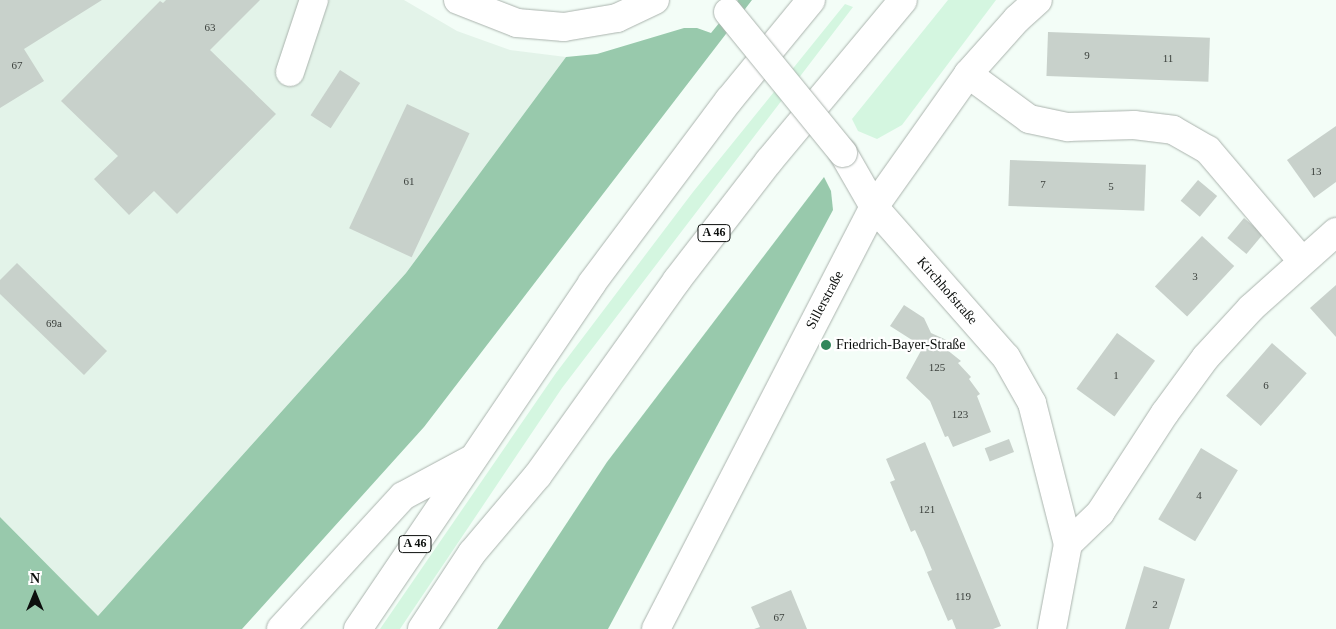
<!DOCTYPE html>
<meta charset="utf-8">
<style>
body{margin:0}
#map{position:relative;width:1336px;height:629px;overflow:hidden;background:#f3fdf7;font-family:Georgia,serif}
div>[style]{position:absolute}
[style*='--x']{left:calc(var(--x)*1px);top:calc(var(--y)*1px);width:calc(var(--w)*1px);rotate:calc(var(--a)*1deg)}
.built>*{inset:0;background:#e3f3e9}
.green>*{inset:0;background:#d4f6e0}
.forest>*{inset:0;background:#98c9ac}
.building>*{inset:0;background:#c8d1cb;transform-origin:0 0}
.roads{filter:drop-shadow(0 0 1px #aab3ad) drop-shadow(0 0 1px #aab3ad)}
.minor>*{height:28px;margin:-14px;padding:0 14px;transform-origin:14px;border-radius:14px;background:#fff}
.highway>*{height:28px;margin:-14px;padding:0 14px;transform-origin:14px;border-radius:14px;background:#fff}
.bridges{filter:drop-shadow(0 0 1px #aab3ad) drop-shadow(0 0 1px #aab3ad)}
.minor-bridge>*{height:28px;margin:-14px;padding:0 14px;transform-origin:14px;border-radius:14px;background:#fff}
.dots>*{width:14px;height:14px;translate:-50% -50%;box-sizing:border-box;border:2px solid #fff;border-radius:50%}
span{translate:-50% -50%;white-space:nowrap;text-align:center;line-height:1.15;-webkit-text-stroke:4.5px #fff;paint-order:stroke}
.number-label{font-size:11px;color:#3b403c}
.number-label span{-webkit-text-stroke-width:0}
.shield-label span{padding:1px 4px;background:#fff;border:1px solid;border-radius:4px;-webkit-text-stroke-width:0}
.shield-label{font-size:12px;color:#0c0f0d;font-weight:700}
.street-label{font-size:14px;color:#0c0f0d}
.poi-label{font-size:14px;color:#0c0f0d}
.left{translate:0 -50%;text-align:left}
.north{position:absolute;left:10px;top:569px;width:50px;height:50px;-webkit-text-stroke:4px #fff;paint-order:stroke;rotate:0deg;font-size:14px;font-weight:700;line-height:20px;text-align:center;color:#0c0f0d}
.north::after{content:'';display:block;margin:auto;width:18px;height:22px;background:#0c0f0d;clip-path:polygon(50% 0,100% 100%,50% 72%,0 100%)}
</style>
<div id="map">
<div class="built">
<div style="clip-path:polygon(0 0,404px 0,457px 31px,510px 50px,566px 57px,406px 273px,98px 616px,0 517px)"></div>
</div>
<div class="green">
<div style="clip-path:polygon(948px 0,996px 0,902px 125px,877px 139px,858px 131px,852px 119px)"></div>
<div style="clip-path:polygon(845px 4px,853px 7px,562px 388px,400px 629px,380px 629px,556px 373px,693px 192px)"></div>
</div>
<div class="forest">
<div style="clip-path:polygon(738px 0,752px 0,424px 427px,242px 629px,0 629px,0 517px,98px 616px,406px 273px,566px 57px,597px 54px,684px 28px,697px 28px,711px 33px)"></div>
<div style="clip-path:polygon(824px 177px,831px 191px,833px 210px,608px 629px,497px 629px,607px 462px)"></div>
</div>
<div class="building">
<div style="clip-path:polygon(0 0,102px 0,24px 49px,44px 81px,0 108px)"></div>
<div style="clip-path:polygon(166px 0,260px 0,210px 50px,276px 114px,177px 214px,154px 191px,129px 215px,94px 179px,118px 156px,61px 101px,160px 1px,163px 3px)"></div>
<div style="left:1048px;top:32px;width:162px;height:44px;rotate:2deg"></div>
<div style="left:340px;top:70px;width:24px;height:54px;rotate:33deg"></div>
<div style="left:407px;top:104px;width:69px;height:137px;rotate:25deg"></div>
<div style="clip-path:polygon(1336px 126px,1336px 182px,1314px 198px,1287px 160px)"></div>
<div style="left:1010px;top:160px;width:136px;height:46px;rotate:2deg"></div>
<div style="left:1198px;top:180px;width:25px;height:27px;rotate:40deg"></div>
<div style="left:1244px;top:218px;width:25px;height:26px;rotate:40deg"></div>
<div style="left:1202px;top:236px;width:44px;height:69px;rotate:43deg"></div>
<div style="clip-path:polygon(17px 263px,107px 351px,84px 375px,0 294px,0 280px)"></div>
<div style="clip-path:polygon(1336px 285px,1336px 337px,1310px 308px)"></div>
<div style="clip-path:polygon(904px 305px,924px 318px,931px 333px,951px 342px,946px 349px,961px 361px,958px 363px,971px 377px,969px 379px,980px 394px,977px 396px,991px 432px,953px 447px,948px 436px,945px 437px,930px 401px,906px 378px,923px 347px,890px 326px)"></div>
<div style="left:1117px;top:333px;width:47px;height:69px;rotate:36deg"></div>
<div style="left:1272px;top:343px;width:46px;height:70px;rotate:41deg"></div>
<div style="left:1009px;top:439px;width:14px;height:26px;rotate:69deg"></div>
<div style="clip-path:polygon(925px 442px,1001px 626px,993px 629px,956px 629px,952px 619px,948px 621px,927px 572px,932px 570px,924px 550px,915px 530px,911px 532px,890px 482px,895px 480px,886px 459px)"></div>
<div style="left:1201px;top:448px;width:43px;height:83px;rotate:31deg"></div>
<div style="clip-path:polygon(1144px 566px,1185px 579px,1169px 629px,1125px 629px)"></div>
<div style="clip-path:polygon(791px 590px,807px 629px,754px 629px,760px 627px,751px 607px)"></div>
</div>
<div class="roads">
<div class="minor">
<div style="--x:458;--y:0;--w:63;--a:21.3"></div>
<div style="--x:517;--y:23;--w:47;--a:4.9"></div>
<div style="--x:564;--y:27;--w:54;--a:-9.6"></div>
<div style="--x:617;--y:18;--w:42;--a:-25.3"></div>
<div style="--x:290;--y:72;--w:76;--a:-71.6"></div>
<div style="--x:968;--y:74;--w:76;--a:36.4"></div>
<div style="--x:1029;--y:119;--w:40;--a:12"></div>
<div style="--x:1068;--y:127;--w:66;--a:-1.7"></div>
<div style="--x:1134;--y:125;--w:39;--a:7"></div>
<div style="--x:1173;--y:130;--w:40;--a:29.7"></div>
<div style="--x:1208;--y:150;--w:145;--a:49.7"></div>
<div style="--x:843;--y:153;--w:62;--a:60.1"></div>
<div style="--x:874;--y:207;--w:200;--a:48.7"></div>
<div style="--x:1006;--y:357;--w:53;--a:60.5"></div>
<div style="--x:1032;--y:403;--w:146;--a:75.7"></div>
<div style="--x:1068;--y:544;--w:86;--a:100.7"></div>
<div style="--x:1068;--y:544;--w:45;--a:-44.1"></div>
<div style="--x:1100;--y:513;--w:119;--a:-57"></div>
<div style="--x:1165;--y:413;--w:69;--a:-53.8"></div>
<div style="--x:1206;--y:357;--w:67;--a:-47.4"></div>
<div style="--x:1251;--y:308;--w:114;--a:-41.8"></div>
<div style="--x:656;--y:629;--w:475;--a:-62.7"></div>
<div style="--x:874;--y:207;--w:163;--a:-54.7"></div>
<div style="--x:968;--y:74;--w:74;--a:-48.3"></div>
<div style="--x:1017;--y:19;--w:28;--a:-42"></div>
</div>
<div class="highway">
<div style="--x:281;--y:629;--w:180;--a:-47.5"></div>
<div style="--x:403;--y:496;--w:76;--a:-28.2"></div>
<div style="--x:358;--y:629;--w:418;--a:-55.9"></div>
<div style="--x:592;--y:283;--w:229;--a:-53.2"></div>
<div style="--x:729;--y:100;--w:129;--a:-50.6"></div>
<div style="--x:422;--y:629;--w:91;--a:-56.7"></div>
<div style="--x:472;--y:553;--w:102;--a:-49.8"></div>
<div style="--x:538;--y:475;--w:239;--a:-54.5"></div>
<div style="--x:677;--y:280;--w:150;--a:-52.3"></div>
<div style="--x:769;--y:161;--w:209;--a:-50.2"></div>
</div>
</div>
<div class="bridges">
<div class="minor-bridge">
<div style="--x:728;--y:12;--w:182;--a:50.8"></div>
</div>
</div>
<div class="dots">
<div style="left:826px;top:345px;background:#31875b"></div>
</div>
<div class="number-label">
<span style="left:210px;top:27px">63</span>
<span style="left:1087px;top:55px">9</span>
<span style="left:1168px;top:58px">11</span>
<span style="left:17px;top:65px">67</span>
<span style="left:1316px;top:171px">13</span>
<span style="left:409px;top:181px">61</span>
<span style="left:1043px;top:184px">7</span>
<span style="left:1111px;top:186px">5</span>
<span style="left:1195px;top:276px">3</span>
<span style="left:54px;top:323px">69a</span>
<span style="left:937px;top:367px">125</span>
<span style="left:1116px;top:375px">1</span>
<span style="left:1266px;top:385px">6</span>
<span style="left:960px;top:414px">123</span>
<span style="left:1199px;top:495px">4</span>
<span style="left:927px;top:509px">121</span>
<span style="left:963px;top:596px">119</span>
<span style="left:1155px;top:604px">2</span>
<span style="left:779px;top:617px">67</span>
</div>
<div class="shield-label">
<span style="left:714px;top:233px">A 46</span>
<span style="left:415px;top:544px">A 46</span>
</div>
<div class="street-label">
<span style="left:947px;top:291px;rotate:49deg">Kirchhofstraße</span>
<span style="left:825px;top:300px;rotate:-62deg">Sillerstraße</span>
</div>
<div class="poi-label">
<span class="left" style="left:836px;top:345px">Friedrich-Bayer-Straße</span>
</div>
<div class="north">N</div>
</div>
